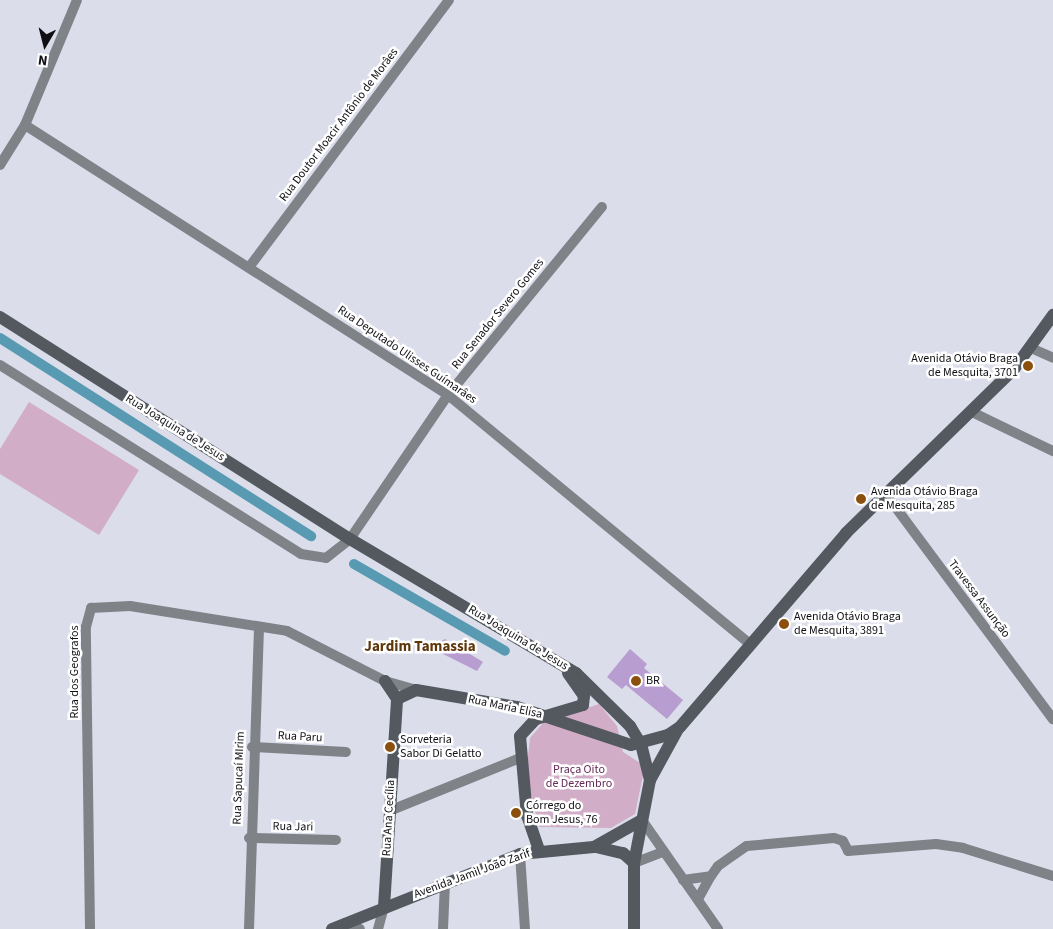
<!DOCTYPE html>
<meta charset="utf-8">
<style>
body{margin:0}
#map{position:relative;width:1053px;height:929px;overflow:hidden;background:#dbddeb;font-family:"Source Sans 3",sans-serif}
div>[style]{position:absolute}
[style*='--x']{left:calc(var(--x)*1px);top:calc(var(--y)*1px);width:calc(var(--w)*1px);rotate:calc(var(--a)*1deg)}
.green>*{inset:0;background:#d2adc7}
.canal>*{height:10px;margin:-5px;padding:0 5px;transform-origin:5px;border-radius:5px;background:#589ab2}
.building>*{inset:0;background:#b79dd0}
.street>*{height:10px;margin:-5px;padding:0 5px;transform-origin:5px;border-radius:5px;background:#7f8388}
.secondary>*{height:12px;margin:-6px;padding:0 6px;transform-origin:6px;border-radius:6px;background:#53595f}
.dots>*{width:14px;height:14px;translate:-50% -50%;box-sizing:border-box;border:2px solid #fff;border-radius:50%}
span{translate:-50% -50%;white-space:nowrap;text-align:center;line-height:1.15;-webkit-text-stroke:5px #fff;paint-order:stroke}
.street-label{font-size:12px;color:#0f0f14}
.poi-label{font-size:12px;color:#0f0f14}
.right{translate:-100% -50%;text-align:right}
.left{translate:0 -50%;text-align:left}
.park-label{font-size:12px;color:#662a59}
.quarter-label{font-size:15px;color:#5f360a;font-weight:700}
.north{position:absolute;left:20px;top:20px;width:50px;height:50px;-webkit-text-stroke:4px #fff;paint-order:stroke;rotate:188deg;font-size:14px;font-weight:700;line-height:20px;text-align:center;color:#0f0f14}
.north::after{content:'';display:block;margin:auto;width:18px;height:22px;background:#0f0f14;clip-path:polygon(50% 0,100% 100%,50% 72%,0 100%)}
</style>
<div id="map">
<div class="green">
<div style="clip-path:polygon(29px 402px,139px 470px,99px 535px,0 474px,0 449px)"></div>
<div style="clip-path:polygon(599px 704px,617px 726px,623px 752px,645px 766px,635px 814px,611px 828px,539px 827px,526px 774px,530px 738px,543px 723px)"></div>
</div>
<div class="canal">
<div style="--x:0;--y:338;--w:369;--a:32.5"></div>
<div style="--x:354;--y:564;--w:174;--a:29.9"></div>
</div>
<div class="building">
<div style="clip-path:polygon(445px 639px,483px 662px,477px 671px,437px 651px,439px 643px)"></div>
<div style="clip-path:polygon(630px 649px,647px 664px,644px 668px,683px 700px,667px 719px,626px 685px,622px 689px,607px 677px)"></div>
</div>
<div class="street">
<div style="--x:25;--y:125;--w:502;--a:32.55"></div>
<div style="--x:448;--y:395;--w:390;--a:39.5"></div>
<div style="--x:0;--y:165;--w:47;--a:-58"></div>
<div style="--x:25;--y:125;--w:135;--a:-67.4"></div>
<div style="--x:250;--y:266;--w:332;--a:-53.2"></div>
<div style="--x:1031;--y:348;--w:24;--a:24"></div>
<div style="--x:0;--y:365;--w:355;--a:32.1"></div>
<div style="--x:301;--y:554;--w:25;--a:9"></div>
<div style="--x:326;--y:558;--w:31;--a:-38"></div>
<div style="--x:350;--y:539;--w:174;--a:-55.8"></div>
<div style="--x:448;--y:395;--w:243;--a:-50.7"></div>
<div style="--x:974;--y:413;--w:88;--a:25.7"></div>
<div style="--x:885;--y:493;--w:282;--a:53.4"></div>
<div style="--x:252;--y:747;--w:94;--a:3"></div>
<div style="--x:389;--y:811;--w:141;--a:-22"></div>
<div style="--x:642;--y:820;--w:133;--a:55.1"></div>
<div style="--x:249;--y:838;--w:87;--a:1.3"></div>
<div style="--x:520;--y:854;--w:75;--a:86.2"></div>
<div style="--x:634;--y:863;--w:31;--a:-21"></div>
<div style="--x:683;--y:880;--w:28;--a:-8"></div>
<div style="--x:711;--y:876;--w:12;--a:-55"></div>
<div style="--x:718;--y:866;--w:35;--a:-35"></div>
<div style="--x:747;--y:846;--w:87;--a:-5.3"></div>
<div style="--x:834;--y:838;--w:9;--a:18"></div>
<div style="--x:843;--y:841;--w:11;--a:63"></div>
<div style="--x:848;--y:851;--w:88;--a:-4.5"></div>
<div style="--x:936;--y:844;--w:27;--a:8"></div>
<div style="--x:963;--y:848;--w:94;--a:17.3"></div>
<div style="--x:698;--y:899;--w:26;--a:-61"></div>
<div style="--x:345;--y:923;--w:16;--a:22"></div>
<div style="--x:90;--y:929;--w:302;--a:-90.8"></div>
<div style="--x:86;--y:627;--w:20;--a:-75"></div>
<div style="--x:91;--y:608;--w:39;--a:-3"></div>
<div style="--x:130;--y:606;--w:159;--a:9"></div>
<div style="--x:287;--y:631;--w:110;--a:27"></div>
<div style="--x:385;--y:681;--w:32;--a:16"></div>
<div style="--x:249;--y:929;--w:302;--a:-88.1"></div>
<div style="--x:378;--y:929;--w:23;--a:-75"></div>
<div style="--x:443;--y:929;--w:46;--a:-87.5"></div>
</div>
<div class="secondary">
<div style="--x:0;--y:317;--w:414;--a:32.4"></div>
<div style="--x:350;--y:539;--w:263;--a:30.7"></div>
<div style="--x:576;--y:673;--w:76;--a:44.5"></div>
<div style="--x:630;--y:726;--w:21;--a:59"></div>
<div style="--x:641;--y:744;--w:37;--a:76"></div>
<div style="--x:385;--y:681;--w:22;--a:56"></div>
<div style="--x:397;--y:699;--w:21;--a:-25"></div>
<div style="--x:416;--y:690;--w:102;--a:9.6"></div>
<div style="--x:517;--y:707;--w:120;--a:18.4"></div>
<div style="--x:631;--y:745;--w:38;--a:-15"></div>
<div style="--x:668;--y:735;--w:14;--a:-34"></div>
<div style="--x:680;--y:727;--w:255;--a:-49.4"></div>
<div style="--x:846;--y:533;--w:235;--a:-44.3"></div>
<div style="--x:1014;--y:369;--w:67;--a:-54.2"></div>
<div style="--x:596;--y:847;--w:28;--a:13"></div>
<div style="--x:623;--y:853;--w:15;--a:42"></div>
<div style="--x:539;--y:850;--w:36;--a:-109"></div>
<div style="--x:527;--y:816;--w:80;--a:-95"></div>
<div style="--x:520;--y:736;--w:23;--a:-47"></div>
<div style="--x:536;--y:719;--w:49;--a:-16.6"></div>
<div style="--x:583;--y:705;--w:9;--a:-84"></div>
<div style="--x:584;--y:696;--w:28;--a:-125"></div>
<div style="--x:384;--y:907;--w:208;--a:-86.4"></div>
<div style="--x:332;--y:929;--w:202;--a:-21.7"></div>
<div style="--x:520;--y:854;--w:74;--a:-5.4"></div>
<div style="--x:594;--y:847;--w:55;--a:-29.4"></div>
<div style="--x:634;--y:929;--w:66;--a:-90"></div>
<div style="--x:634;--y:863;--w:85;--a:-79.1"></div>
<div style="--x:650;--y:780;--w:58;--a:-61.2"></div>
</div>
<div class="dots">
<div style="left:1028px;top:366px;background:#8c500e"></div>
<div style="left:861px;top:499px;background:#8c500e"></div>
<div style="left:784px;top:624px;background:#8c500e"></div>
<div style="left:636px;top:681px;background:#8c500e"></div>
<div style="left:390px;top:747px;background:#8c500e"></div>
<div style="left:516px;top:813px;background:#8c500e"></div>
</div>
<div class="street-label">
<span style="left:339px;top:125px;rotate:-53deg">Rua Doutor Moacir Antônio de Morâes</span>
<span style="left:498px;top:314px;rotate:-51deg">Rua Senador Severo Gomes</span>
<span style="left:407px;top:355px;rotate:34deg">Rua Deputado Ulisses Guímarâes</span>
<span style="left:175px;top:428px;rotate:32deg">Rua Joaquina de Jesus</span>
<span style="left:979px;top:599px;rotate:53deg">Travessa Assunção</span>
<span style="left:518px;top:638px;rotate:31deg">Rua Joaquina de Jesus</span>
<span style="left:75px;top:672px;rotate:-90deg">Rua dos Geografos</span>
<span style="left:505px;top:707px;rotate:12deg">Rua Maria Elisa</span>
<span style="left:300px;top:737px;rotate:3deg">Rua Paru</span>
<span style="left:239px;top:778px;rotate:-88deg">Rua Sapucaí MIrim</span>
<span style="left:389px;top:818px;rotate:-87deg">Rua Ana Cecília</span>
<span style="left:293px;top:827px;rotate:1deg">Rua Jari</span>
<span style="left:472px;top:874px;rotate:-20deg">Avenida Jamil João Zarif</span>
</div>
<div class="poi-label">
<span class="right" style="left:1018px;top:366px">Avenida Otávio Braga<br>de Mesquita, 3701</span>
<span class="left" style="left:871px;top:499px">Avenida Otávio Braga<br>de Mesquita, 285</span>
<span class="left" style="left:794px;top:624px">Avenida Otávio Braga<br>de Mesquita, 3891</span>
<span class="left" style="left:646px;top:681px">BR</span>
<span class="left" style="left:400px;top:747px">Sorveteria<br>Sabor Di Gelatto</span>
<span class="left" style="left:526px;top:813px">Córrego do<br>Bom Jesus, 76</span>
</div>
<div class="park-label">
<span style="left:579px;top:777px">Praça Oito<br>de Dezembro</span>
</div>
<div class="quarter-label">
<span style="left:420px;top:647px">Jardim Tamassia</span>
</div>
<div class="north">N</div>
</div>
